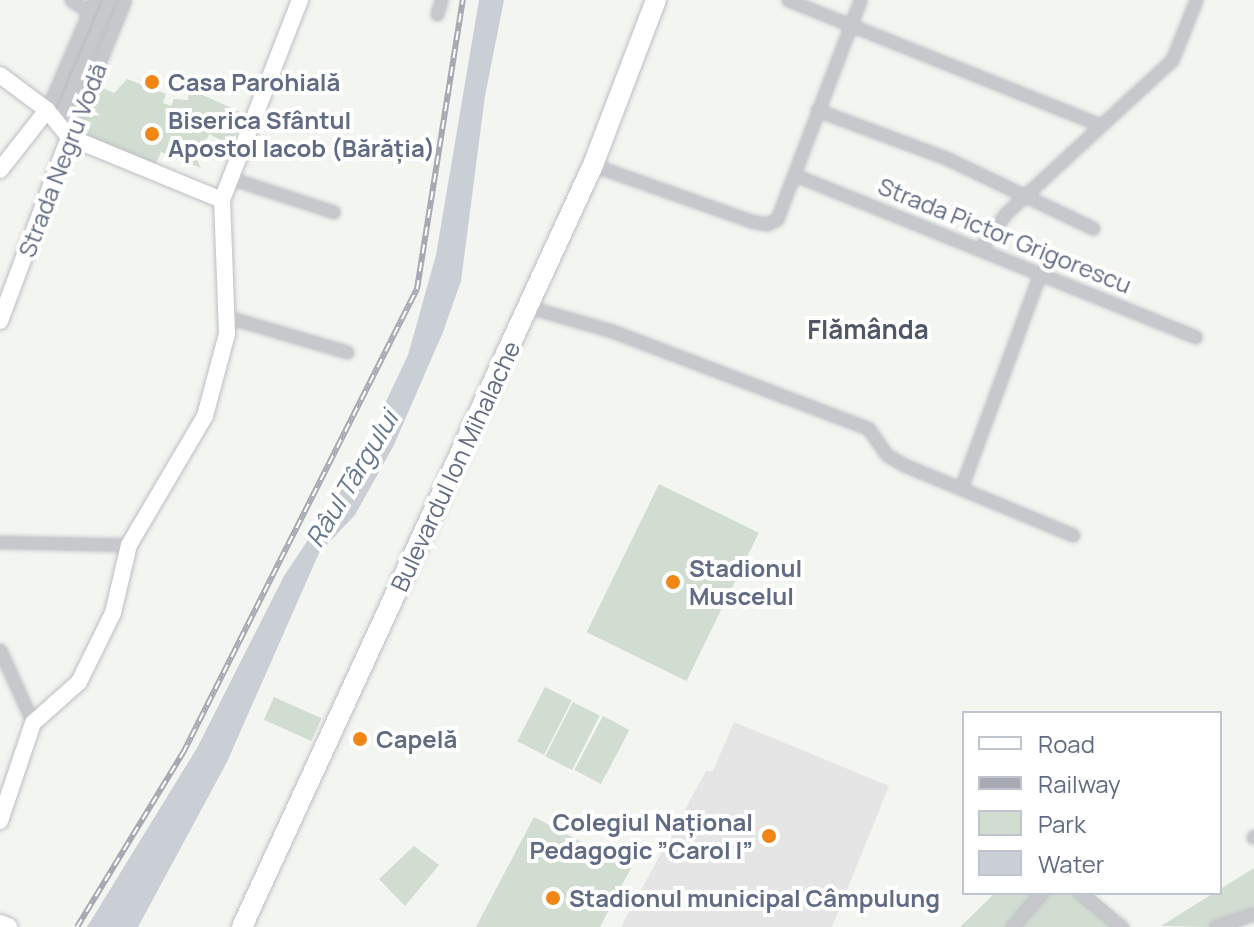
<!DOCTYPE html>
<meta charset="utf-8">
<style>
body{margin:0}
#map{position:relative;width:1254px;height:927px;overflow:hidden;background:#f3f5f0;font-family:Manrope,sans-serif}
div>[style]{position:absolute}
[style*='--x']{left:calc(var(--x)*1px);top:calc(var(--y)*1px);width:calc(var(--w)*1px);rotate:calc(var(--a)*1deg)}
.built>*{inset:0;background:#e4e5e4}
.green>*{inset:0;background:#d2ddd1;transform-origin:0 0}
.water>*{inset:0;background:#cacfd6}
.roads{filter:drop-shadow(0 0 2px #bcbec4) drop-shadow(0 0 2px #bcbec4)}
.street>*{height:11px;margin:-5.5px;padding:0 5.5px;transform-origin:5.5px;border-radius:5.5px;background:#c6c8cc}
.secondary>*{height:16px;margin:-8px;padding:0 8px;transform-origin:8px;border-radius:8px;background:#fff}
.primary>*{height:18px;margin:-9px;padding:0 9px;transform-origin:9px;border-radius:9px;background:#fff}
.highway>*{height:20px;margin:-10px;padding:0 10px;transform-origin:10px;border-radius:10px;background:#fff}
.rail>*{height:6px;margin-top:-3px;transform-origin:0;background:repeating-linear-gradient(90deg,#fff 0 9px,#a7aab2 0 18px);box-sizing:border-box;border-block:2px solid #a7aab2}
.dots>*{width:22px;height:22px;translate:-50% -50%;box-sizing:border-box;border:4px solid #fff;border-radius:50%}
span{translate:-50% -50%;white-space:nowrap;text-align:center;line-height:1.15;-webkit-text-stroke:8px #fff;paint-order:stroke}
.poi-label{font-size:24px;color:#616b84;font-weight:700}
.left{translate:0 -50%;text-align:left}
.right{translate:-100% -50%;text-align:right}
.street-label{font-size:24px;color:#616b84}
.neighbourhood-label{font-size:26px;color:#505668;font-weight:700}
.water-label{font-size:26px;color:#667890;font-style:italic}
.legend{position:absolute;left:962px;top:711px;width:260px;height:184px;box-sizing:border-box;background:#fff;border:2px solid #c0c4ce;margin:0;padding:10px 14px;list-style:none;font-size:24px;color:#616b84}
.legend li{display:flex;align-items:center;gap:16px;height:40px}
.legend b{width:40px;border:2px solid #c0c4ce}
</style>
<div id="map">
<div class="built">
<div style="clip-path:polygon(734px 722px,889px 786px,832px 927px,621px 927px,706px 771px,713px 771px)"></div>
</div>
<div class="green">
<div style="clip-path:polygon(97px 0,124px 0,74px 118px,50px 105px)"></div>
<div style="clip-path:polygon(127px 79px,166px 94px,163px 103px,171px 106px,174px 99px,188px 100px,189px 89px,245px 114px,230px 145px,209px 134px,197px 160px,201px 168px,161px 152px,154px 168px,85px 140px,91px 124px,84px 121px,98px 86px,114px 93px)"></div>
<div style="left:659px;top:484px;width:111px;height:165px;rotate:26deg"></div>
<div style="left:545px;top:687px;width:30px;height:61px;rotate:27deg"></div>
<div style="left:274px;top:697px;width:52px;height:25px;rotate:24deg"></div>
<div style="left:573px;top:702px;width:30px;height:61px;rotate:27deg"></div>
<div style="left:603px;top:716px;width:30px;height:61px;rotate:28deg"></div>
<div style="clip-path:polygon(534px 817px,631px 868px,600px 927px,476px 927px)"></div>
<div style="clip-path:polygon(414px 846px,439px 865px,405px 906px,379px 879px)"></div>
<div style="clip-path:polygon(1254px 868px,1254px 912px,1206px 927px,1161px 926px)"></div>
<div style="clip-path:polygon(995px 893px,1092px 893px,1130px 927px,960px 927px)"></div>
</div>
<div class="water">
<div style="clip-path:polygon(479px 0,504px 0,485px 96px,461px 281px,443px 332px,394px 445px,355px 515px,319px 553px,227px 762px,138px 927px,87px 927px,197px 748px,284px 576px,351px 475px,408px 355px,436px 255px)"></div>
</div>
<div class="roads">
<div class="street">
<div style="--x:71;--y:0;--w:22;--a:34"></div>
<div style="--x:788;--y:0;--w:337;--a:21.8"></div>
<div style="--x:437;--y:14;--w:15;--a:-74"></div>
<div style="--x:47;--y:110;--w:120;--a:-66.9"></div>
<div style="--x:817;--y:110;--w:138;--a:20.4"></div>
<div style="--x:946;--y:158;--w:163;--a:25.5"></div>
<div style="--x:57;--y:123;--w:134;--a:-67.1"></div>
<div style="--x:69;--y:137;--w:148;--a:-67.8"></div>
<div style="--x:593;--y:165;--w:168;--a:19.5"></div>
<div style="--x:751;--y:221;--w:16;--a:11"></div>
<div style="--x:767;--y:224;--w:11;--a:-27"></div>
<div style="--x:777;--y:219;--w:234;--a:-69.2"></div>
<div style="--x:795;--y:175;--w:432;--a:22"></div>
<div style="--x:230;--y:178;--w:109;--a:18.1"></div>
<div style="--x:982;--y:246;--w:39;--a:-54"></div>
<div style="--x:1005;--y:214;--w:227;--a:-42.7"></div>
<div style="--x:1172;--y:60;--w:65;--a:-68.2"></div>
<div style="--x:529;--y:307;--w:86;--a:16.1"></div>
<div style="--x:612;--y:331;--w:274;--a:20.8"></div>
<div style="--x:868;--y:428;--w:33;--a:55"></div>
<div style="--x:887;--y:455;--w:20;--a:30"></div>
<div style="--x:904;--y:465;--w:183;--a:22.5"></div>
<div style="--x:228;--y:317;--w:124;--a:16.4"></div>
<div style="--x:961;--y:488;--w:229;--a:-69.8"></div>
<div style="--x:0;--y:542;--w:129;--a:1.3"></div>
<div style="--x:0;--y:650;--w:80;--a:65.7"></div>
<div style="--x:1253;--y:837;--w:1;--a:-45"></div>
<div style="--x:1080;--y:893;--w:54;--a:39"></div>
<div style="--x:1012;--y:927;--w:45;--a:-49.5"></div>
<div style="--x:1215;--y:927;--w:41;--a:-18.4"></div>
</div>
<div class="secondary">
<div style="--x:0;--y:75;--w:59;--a:36.7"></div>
<div style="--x:47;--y:110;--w:35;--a:51"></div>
<div style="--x:69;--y:137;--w:165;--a:22.4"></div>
<div style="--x:0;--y:170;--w:76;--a:-51.9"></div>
<div style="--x:0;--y:321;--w:197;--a:-69.4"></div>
<div style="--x:0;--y:821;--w:103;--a:-71.4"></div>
<div style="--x:33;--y:723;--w:62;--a:-41.7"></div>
<div style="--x:79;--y:682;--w:77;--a:-63.8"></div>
<div style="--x:113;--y:613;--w:70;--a:-76.8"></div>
<div style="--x:129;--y:545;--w:150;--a:-59.5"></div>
<div style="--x:205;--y:416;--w:85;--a:-75"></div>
<div style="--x:227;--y:334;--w:134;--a:-92.1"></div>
<div style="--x:222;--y:200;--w:215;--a:-68.7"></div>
</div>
<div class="primary">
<div style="--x:0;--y:924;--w:9;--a:21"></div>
</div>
<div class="highway">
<div style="--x:242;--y:927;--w:839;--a:-65.27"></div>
<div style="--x:593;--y:165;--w:177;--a:-69.1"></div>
</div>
</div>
<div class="rail">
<div style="--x:77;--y:927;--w:204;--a:-58.7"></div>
<div style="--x:183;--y:753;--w:520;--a:-63.24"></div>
<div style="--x:417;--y:289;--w:293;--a:-81"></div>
</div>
<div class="dots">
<div style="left:152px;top:82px;background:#f18614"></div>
<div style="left:152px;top:134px;background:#f18614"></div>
<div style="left:673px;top:582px;background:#f18614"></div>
<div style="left:360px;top:739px;background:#f18614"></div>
<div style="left:769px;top:836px;background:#f18614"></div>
<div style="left:553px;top:898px;background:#f18614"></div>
</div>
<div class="poi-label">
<span class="left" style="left:168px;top:82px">Casa Parohială</span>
<span class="left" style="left:168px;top:134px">Biserica Sfântul<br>Apostol Iacob (Bărăția)</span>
<span class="left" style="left:689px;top:582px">Stadionul<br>Muscelul</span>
<span class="left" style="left:376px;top:739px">Capelă</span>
<span class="right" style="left:753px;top:836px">Colegiul Național<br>Pedagogic ”Carol I”</span>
<span class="left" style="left:569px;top:898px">Stadionul municipal Câmpulung</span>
</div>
<div class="street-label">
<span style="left:62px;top:160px;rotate:-69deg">Strada Negru Vodă</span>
<span style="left:1005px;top:235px;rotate:22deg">Strada Pictor Grigorescu</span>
<span style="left:455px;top:466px;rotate:-65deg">Bulevardul Ion Mihalache</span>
</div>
<div class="neighbourhood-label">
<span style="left:868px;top:330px">Flămânda</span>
</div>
<div class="water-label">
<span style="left:352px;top:479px;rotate:-59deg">Râul Târgului</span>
</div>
<ul class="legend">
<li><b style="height:10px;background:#fff"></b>Road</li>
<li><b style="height:10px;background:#a7aab2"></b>Railway</li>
<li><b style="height:22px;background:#d2ddd1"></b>Park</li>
<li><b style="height:22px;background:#cacfd6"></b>Water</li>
</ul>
</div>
